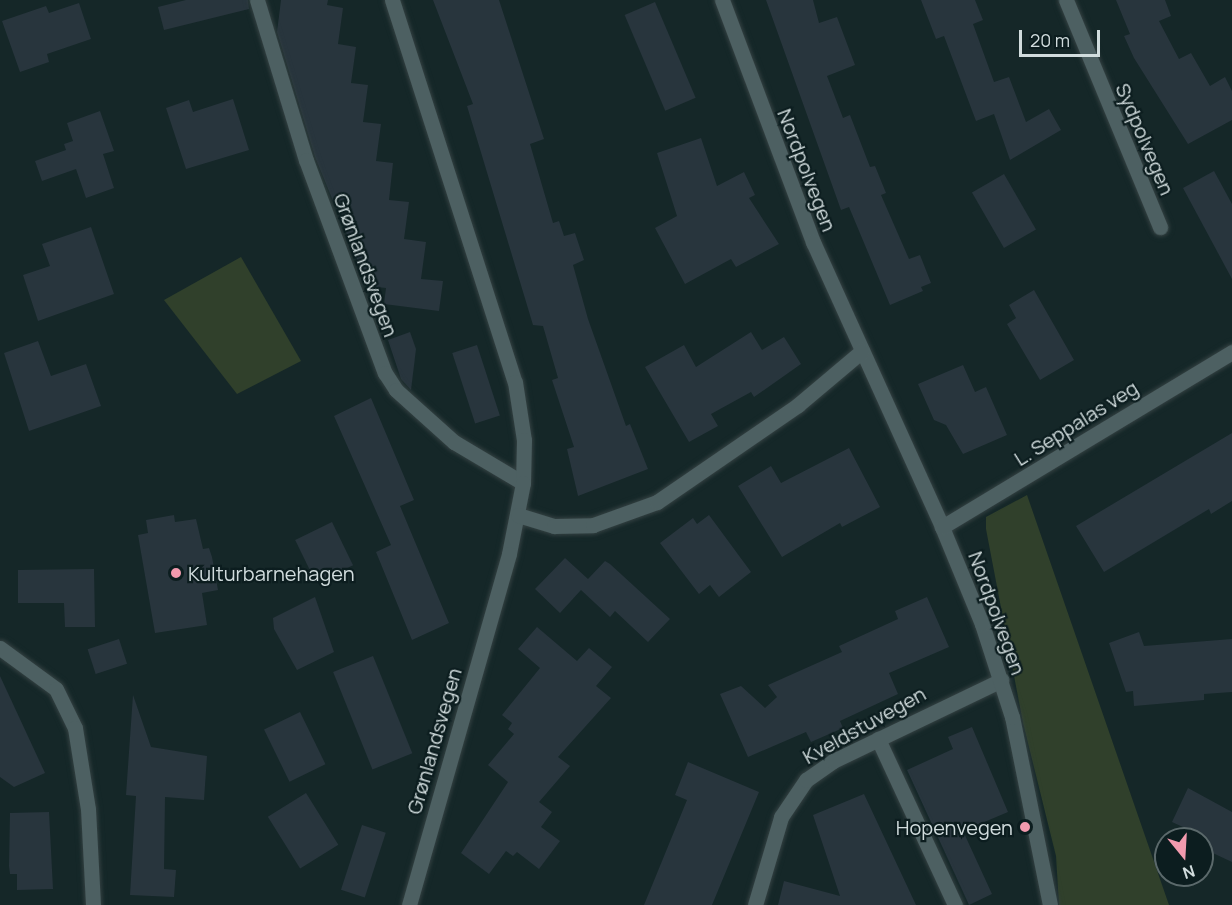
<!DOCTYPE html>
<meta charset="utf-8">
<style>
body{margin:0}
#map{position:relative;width:1232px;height:905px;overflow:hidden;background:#152728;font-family:Manrope,sans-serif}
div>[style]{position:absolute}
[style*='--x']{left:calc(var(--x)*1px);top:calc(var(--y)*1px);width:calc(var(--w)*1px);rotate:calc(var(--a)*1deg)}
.green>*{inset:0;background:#30402b}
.building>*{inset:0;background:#28353d;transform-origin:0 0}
.roads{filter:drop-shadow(0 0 2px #344142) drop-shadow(0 0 2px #344142)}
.street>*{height:15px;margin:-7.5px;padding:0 7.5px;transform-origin:7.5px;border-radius:7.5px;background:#4d6062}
.secondary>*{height:15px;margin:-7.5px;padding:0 7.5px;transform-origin:7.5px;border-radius:7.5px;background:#4d6062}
.dots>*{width:16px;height:16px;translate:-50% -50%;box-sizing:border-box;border:3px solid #0c1d1f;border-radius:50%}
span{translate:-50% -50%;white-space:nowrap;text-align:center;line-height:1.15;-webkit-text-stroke:4.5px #0c1d1f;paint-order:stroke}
.street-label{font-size:20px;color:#d1dcdd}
.poi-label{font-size:20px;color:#d1dcdd}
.left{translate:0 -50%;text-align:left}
.right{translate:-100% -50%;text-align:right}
.north{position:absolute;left:1154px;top:827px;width:60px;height:60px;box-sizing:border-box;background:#0c1d1f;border:2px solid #5b696b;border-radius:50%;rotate:162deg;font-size:16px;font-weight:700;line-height:24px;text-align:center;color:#d1dcdd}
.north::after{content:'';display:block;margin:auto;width:21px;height:27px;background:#f29aae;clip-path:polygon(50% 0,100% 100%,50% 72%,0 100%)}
.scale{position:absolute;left:1019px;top:30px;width:81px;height:27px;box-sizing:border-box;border:3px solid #d1dcdd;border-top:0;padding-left:8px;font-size:18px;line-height:21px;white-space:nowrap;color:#d1dcdd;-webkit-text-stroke:4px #0c1d1f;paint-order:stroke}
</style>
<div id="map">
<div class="green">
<div style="clip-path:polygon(241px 257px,301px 361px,237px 394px,164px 300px)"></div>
<div style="clip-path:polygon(1027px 495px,1169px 905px,1059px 905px,1056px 856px,1023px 723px,986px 529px,986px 517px)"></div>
</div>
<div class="building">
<div style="clip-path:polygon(186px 0,248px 0,249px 9px,164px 30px,158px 7px)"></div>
<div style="clip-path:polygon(281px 0,328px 0,327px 5px,343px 8px,338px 44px,356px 47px,351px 83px,368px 85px,363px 122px,381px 124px,376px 161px,393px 163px,389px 200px,409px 202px,404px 239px,426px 242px,421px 279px,443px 281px,439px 311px,384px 304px,386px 288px,368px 286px,315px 157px,277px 32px)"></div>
<div style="clip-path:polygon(433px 0,499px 0,544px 139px,530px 144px,553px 223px,559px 221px,564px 236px,575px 233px,584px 260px,573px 265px,588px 319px,626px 426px,630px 424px,648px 469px,578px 496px,567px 449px,574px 447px,552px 380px,558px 378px,543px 326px,533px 325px,467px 106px,473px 104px)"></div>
<div style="clip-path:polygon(766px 0,813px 0,819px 23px,837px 17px,855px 65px,827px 76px,843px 118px,850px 115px,870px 167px,875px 166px,886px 193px,881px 195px,909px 259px,920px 255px,931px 283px,921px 287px,923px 291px,890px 305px,849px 207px,841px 210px)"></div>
<div style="clip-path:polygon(921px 0,975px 0,983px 20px,973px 24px,994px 82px,1009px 77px,1026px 122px,1049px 109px,1061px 130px,1010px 160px,994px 114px,976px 121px,944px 36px,936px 39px)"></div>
<div style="clip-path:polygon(1116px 0,1165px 0,1171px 16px,1159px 21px,1179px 59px,1191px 53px,1210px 86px,1225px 77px,1232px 91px,1232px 120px,1188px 144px,1134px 58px,1124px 36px,1130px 34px)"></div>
<div style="left:655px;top:2px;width:104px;height:33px;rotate:67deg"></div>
<div style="clip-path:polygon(79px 3px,91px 39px,47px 54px,49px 62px,20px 72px,2px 21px,46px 6px,49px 13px)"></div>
<div style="clip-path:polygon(233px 99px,249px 150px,186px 169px,166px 108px,189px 100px,193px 112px)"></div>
<div style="clip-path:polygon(100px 111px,114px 151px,103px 154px,114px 188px,86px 198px,76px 169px,42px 181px,35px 161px,66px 150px,64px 144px,73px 141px,67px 123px)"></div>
<div style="clip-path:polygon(701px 138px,717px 186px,744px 172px,755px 195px,749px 198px,779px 244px,736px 267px,731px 259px,685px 284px,655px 228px,677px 216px,657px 153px)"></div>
<div style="clip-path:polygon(1214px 171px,1232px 204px,1232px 279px,1183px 188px)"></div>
<div style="left:1004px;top:174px;width:64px;height:37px;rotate:60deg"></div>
<div style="clip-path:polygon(91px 227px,114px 294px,38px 321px,23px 275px,50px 266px,42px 244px)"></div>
<div style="clip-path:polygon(1034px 290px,1074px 360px,1040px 380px,1007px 324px,1016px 318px,1009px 305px)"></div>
<div style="clip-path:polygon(410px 332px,416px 349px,411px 390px,401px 379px,388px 340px)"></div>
<div style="clip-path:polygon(751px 332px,762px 350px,784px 337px,801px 364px,754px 397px,751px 392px,711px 414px,718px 426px,689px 442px,645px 367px,684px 345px,696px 367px)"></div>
<div style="clip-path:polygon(38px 341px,51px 376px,86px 364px,101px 406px,29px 431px,4px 353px)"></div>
<div style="left:477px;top:345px;width:74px;height:26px;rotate:72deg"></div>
<div style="clip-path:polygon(963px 365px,975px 392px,986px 387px,1007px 435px,963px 454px,946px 425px,934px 420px,918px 384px)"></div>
<div style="clip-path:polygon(371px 398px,414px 500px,400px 506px,449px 623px,412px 640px,376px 552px,391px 545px,334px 416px)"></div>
<div style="clip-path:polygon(1232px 433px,1232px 501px,1211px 514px,1209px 509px,1104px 572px,1076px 526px)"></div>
<div style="clip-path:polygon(849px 448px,880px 507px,842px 527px,840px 523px,782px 557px,738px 486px,771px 466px,781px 483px)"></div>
<div style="clip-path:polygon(174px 515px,175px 522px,196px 519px,203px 549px,209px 548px,212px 557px,218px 590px,202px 593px,207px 625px,155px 633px,138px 535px,148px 533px,146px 520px)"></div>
<div style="clip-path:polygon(709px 515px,751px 572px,719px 597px,710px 585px,699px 594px,660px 543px,693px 518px,697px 524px)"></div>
<div style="left:332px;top:522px;width:48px;height:41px;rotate:64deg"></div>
<div style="clip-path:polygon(565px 558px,588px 579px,605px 561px,610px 564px,670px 619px,648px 642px,615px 611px,610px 617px,581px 590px,560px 613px,535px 589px)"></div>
<div style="clip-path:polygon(94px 569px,95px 627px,65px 627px,64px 603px,18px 603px,18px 570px)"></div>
<div style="clip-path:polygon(315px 597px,334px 652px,297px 670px,274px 629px,273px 618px)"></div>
<div style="clip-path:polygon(927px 597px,949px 647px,889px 673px,898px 694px,840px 721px,843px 728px,811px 742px,806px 732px,748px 757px,720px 694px,741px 686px,765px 708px,777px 697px,768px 685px,842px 652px,839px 646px,898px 619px,895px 611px)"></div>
<div style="clip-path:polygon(537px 627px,577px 661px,589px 648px,612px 667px,596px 686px,611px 698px,558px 757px,570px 766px,539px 802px,552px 812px,541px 827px,560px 841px,539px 869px,517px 852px,513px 856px,506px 851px,489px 874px,461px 853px,508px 782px,488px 765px,514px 734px,508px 729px,512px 723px,502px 715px,540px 668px,518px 649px)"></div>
<div style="clip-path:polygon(1139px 632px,1144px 646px,1232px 639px,1232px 692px,1204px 694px,1204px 700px,1134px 706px,1133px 691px,1126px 692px,1109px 643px)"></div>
<div style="left:119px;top:639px;width:26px;height:33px;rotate:72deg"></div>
<div style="left:373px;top:656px;width:105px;height:43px;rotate:68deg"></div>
<div style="clip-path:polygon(0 676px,45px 773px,14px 787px,0 777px)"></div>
<div style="clip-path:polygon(133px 695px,151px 747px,207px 756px,204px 800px,165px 797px,164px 869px,176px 870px,174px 897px,130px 895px,136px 796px,126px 795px)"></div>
<div style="left:300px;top:712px;width:58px;height:40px;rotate:64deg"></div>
<div style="clip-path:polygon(972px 727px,1008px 812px,963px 831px,992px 894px,969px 905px,907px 770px,953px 749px,948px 737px)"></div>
<div style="clip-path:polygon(688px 762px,759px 792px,712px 905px,644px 905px,687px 800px,675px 795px)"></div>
<div style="clip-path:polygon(1188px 788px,1232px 812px,1232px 862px,1202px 848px,1202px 839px,1180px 839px,1185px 828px,1172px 822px)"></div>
<div style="left:306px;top:793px;width:61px;height:45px;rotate:58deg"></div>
<div style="clip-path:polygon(864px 794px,916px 905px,778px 905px,784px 881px,840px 896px,813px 815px)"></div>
<div style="clip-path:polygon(49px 812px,53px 889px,17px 890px,17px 874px,10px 874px,9px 866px,10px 813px)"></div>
<div style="left:362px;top:825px;width:25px;height:68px;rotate:18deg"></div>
</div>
<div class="roads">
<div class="street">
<div style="--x:257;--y:0;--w:167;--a:73"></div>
<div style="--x:306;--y:160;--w:227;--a:69.7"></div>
<div style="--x:385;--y:373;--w:20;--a:57"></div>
<div style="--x:396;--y:390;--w:78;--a:41.9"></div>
<div style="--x:454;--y:442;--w:80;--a:30.7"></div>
<div style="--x:392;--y:0;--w:401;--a:72.2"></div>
<div style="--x:515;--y:382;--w:59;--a:81.2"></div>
<div style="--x:524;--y:440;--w:43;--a:91.3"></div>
<div style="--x:523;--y:483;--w:72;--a:101.2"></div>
<div style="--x:509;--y:554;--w:365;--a:105.9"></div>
<div style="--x:722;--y:0;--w:259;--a:69.4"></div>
<div style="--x:813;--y:242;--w:313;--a:65.6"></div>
<div style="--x:1066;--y:0;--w:246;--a:67.5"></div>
<div style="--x:518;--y:515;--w:38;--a:17"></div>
<div style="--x:554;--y:526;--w:39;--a:-1"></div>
<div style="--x:593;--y:525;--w:68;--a:-19.8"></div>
<div style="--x:657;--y:502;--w:171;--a:-34.5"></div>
<div style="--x:798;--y:405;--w:84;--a:-40.2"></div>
<div style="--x:0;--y:648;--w:69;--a:36.2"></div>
<div style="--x:56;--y:689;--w:43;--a:64"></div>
<div style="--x:75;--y:728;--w:82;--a:80.9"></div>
<div style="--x:88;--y:809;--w:96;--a:87"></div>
<div style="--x:878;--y:739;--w:183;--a:65.1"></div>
<div style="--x:755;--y:905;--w:92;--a:-73.5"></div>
<div style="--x:781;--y:817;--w:45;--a:-56"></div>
<div style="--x:806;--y:780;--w:33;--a:-35"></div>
<div style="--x:833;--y:761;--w:187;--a:-25.7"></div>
</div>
<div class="secondary">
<div style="--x:1050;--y:905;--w:192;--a:-101.4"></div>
<div style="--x:1012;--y:717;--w:98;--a:-107.9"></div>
<div style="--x:982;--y:624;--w:105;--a:-112.4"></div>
<div style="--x:942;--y:527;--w:339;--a:-31.1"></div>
</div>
</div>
<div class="dots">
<div style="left:176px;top:573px;background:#f29aae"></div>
<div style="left:1025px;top:827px;background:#f29aae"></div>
</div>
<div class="street-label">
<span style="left:1145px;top:139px;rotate:67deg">Sydpolvegen</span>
<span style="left:807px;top:170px;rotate:69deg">Nordpolvegen</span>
<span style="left:366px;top:265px;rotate:70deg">Grønlandsvegen</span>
<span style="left:1076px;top:423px;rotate:-32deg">L. Seppalas veg</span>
<span style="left:997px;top:613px;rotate:70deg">Nordpolvegen</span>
<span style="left:864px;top:725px;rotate:-29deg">Kveldstuvegen</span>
<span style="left:434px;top:741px;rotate:-74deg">Grønlandsvegen</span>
</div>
<div class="poi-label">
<span class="left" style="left:188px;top:573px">Kulturbarnehagen</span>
<span class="right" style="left:1013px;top:827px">Hopenvegen</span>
</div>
<div class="north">N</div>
<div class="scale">20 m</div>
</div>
